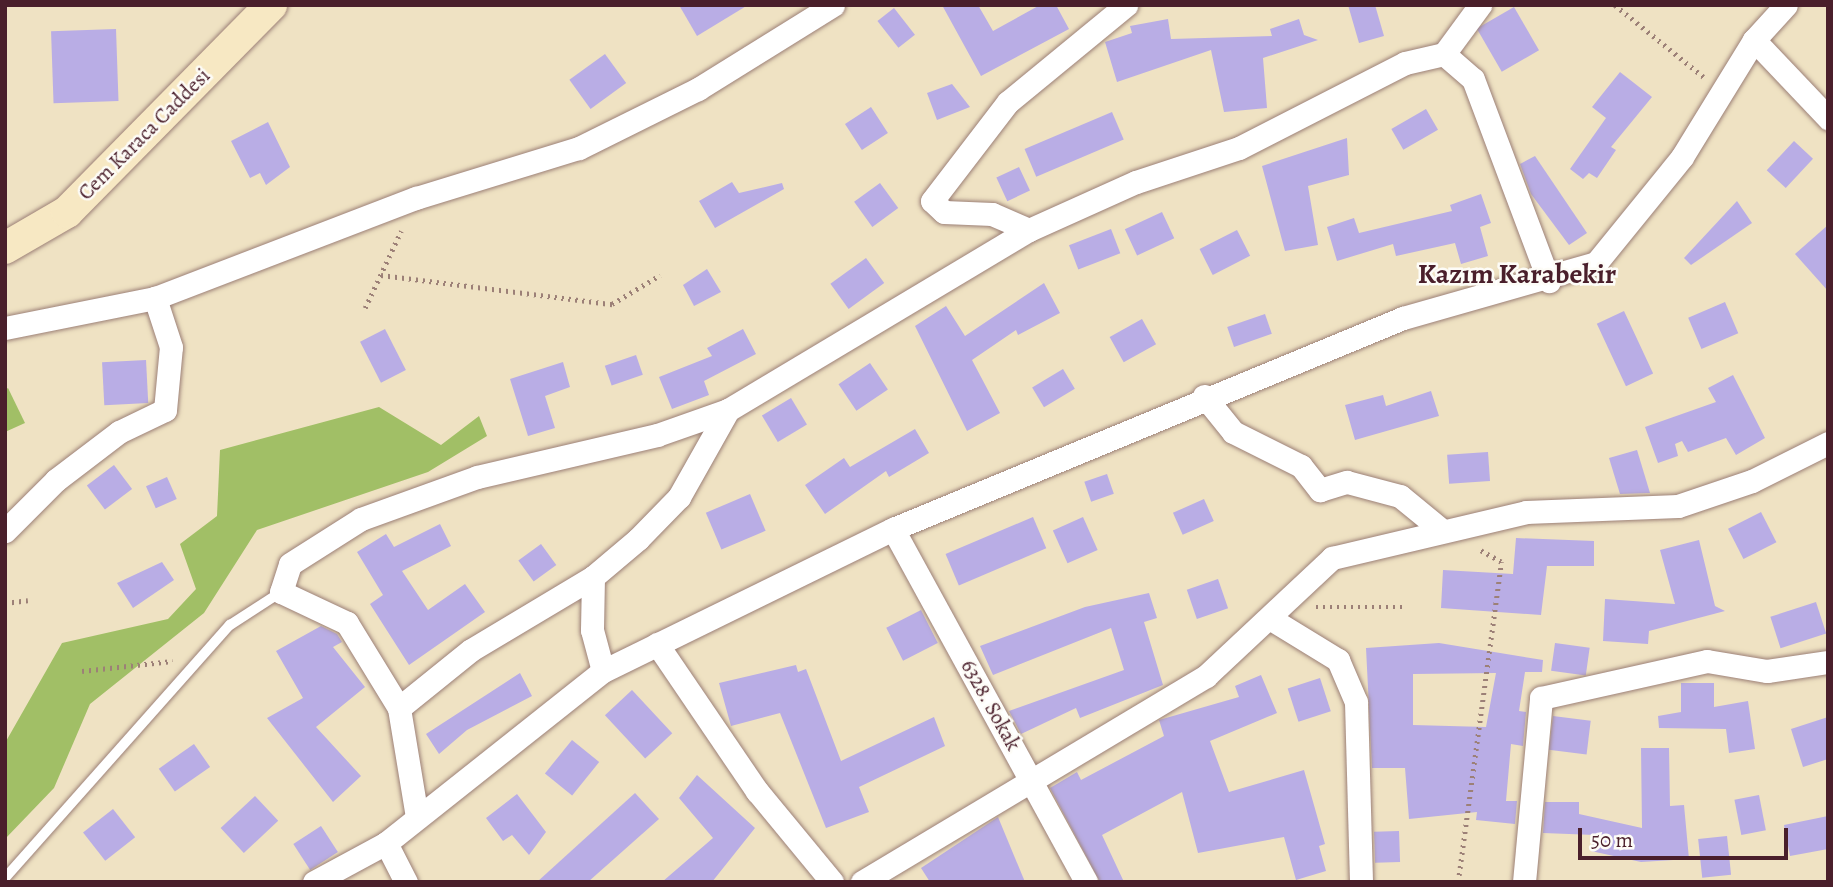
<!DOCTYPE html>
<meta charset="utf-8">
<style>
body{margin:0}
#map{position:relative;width:1833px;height:887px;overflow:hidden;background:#efe2c3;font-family:Alegreya,serif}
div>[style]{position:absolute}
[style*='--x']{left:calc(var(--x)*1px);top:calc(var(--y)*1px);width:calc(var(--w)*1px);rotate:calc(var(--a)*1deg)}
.green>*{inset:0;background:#a1bf66}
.building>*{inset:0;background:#b9ade5;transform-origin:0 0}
.path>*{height:4.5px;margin-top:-2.25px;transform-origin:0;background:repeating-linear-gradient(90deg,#9c8077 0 2px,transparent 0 7px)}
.roads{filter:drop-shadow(0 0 2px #9c8077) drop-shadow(0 0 2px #9c8077)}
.lane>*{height:10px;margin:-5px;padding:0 5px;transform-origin:5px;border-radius:5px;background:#fff}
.street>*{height:23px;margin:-11.5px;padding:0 11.5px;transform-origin:11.5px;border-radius:11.5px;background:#fff}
.secondary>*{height:32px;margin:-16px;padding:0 16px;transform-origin:16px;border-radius:16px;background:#f7e8c3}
span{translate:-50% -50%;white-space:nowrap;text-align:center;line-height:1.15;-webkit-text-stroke:5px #fdfcf7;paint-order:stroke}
.street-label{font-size:21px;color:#4a1f2b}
.district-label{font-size:28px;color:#4a1f2b;font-weight:700}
.frame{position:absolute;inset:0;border:7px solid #4a1f2b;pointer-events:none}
.scale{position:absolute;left:1578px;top:828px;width:210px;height:32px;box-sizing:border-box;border:4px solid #4a1f2b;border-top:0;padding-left:9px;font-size:21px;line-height:24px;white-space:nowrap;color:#4a1f2b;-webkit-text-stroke:5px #fdfcf7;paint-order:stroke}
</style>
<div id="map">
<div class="green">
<div style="clip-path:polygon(8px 388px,25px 423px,5px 432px,5px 390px)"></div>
<div style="clip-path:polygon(379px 407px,441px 445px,479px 416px,487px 436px,428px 472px,257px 530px,204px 613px,90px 704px,54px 788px,5px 839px,5px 743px,62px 643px,168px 619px,196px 589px,180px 544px,217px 516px,220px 450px)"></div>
</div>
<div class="building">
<div style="clip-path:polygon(679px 5px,748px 5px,697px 36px)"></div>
<div style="clip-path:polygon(942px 5px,978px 5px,993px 31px,1040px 5px,1056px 5px,1069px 29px,981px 76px)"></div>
<div style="clip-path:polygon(1348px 5px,1375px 5px,1384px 36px,1359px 43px)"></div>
<div style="left:1514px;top:7px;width:50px;height:43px;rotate:60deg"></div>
<div style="left:894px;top:8px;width:34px;height:21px;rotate:52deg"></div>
<div style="clip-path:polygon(1168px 19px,1171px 39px,1272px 36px,1270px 29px,1299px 19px,1304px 35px,1318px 40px,1263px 58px,1267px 108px,1224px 112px,1211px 50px,1117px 82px,1105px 42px,1132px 33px,1130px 26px)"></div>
<div style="left:116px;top:29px;width:72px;height:65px;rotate:88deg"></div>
<div style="left:605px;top:54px;width:36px;height:44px;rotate:54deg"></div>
<div style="clip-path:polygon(1620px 72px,1652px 97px,1611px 147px,1616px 150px,1597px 178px,1589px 173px,1583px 179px,1570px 169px,1606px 118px,1592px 107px)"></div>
<div style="clip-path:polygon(952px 84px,970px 107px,937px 120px,927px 93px)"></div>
<div style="left:871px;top:107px;width:31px;height:31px;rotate:57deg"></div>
<div style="left:1426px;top:109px;width:24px;height:40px;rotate:60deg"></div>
<div style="left:1112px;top:112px;width:30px;height:95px;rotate:67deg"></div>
<div style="clip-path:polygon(268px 122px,290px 167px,266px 185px,260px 173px,250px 178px,231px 141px)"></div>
<div style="clip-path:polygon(1347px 138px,1349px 175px,1308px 186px,1318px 245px,1285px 251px,1262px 166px)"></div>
<div style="left:1794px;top:141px;width:26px;height:40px;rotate:43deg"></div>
<div style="clip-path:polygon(1535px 156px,1587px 233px,1569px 245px,1531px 194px,1520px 164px)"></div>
<div style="left:1019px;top:167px;width:26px;height:25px;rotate:65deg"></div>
<div style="clip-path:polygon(732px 182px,739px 193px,782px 183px,784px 189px,715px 228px,699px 201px)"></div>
<div style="left:880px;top:183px;width:31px;height:32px;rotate:54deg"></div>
<div style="clip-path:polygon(1481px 194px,1491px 223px,1480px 227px,1488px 256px,1461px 264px,1455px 243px,1396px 256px,1393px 244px,1337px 261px,1327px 227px,1354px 218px,1359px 233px,1452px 211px,1450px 205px)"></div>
<div style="clip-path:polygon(1737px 201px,1752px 223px,1691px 265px,1684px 258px)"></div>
<div style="left:1162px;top:212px;width:29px;height:41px;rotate:65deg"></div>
<div style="clip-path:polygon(1828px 225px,1828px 291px,1795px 254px)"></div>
<div style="left:1111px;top:229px;width:26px;height:45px;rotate:69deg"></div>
<div style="left:1237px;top:230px;width:29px;height:42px;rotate:63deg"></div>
<div style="left:866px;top:258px;width:31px;height:44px;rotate:54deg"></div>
<div style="clip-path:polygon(707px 269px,721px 292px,694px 306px,683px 285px)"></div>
<div style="clip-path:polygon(1044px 283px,1060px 313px,1018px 335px,1016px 330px,972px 360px,1000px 413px,967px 431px,915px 326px,946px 306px,965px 336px)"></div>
<div style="left:1725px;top:302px;width:34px;height:40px;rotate:67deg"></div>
<div style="left:1624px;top:311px;width:69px;height:30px;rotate:65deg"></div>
<div style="left:1265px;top:314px;width:21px;height:40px;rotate:71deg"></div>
<div style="left:1142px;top:319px;width:29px;height:37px;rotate:61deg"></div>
<div style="left:385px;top:329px;width:46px;height:28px;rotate:63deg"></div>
<div style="clip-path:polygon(743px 329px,756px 354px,704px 381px,709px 395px,672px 409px,659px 377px,712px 356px,707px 348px)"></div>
<div style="left:636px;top:355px;width:21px;height:33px;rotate:71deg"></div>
<div style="left:146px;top:360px;width:43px;height:44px;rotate:87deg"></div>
<div style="clip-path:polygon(563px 362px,570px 387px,545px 396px,555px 428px,528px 436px,510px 379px)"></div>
<div style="left:870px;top:363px;width:32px;height:38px;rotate:56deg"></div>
<div style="left:1063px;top:369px;width:23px;height:36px;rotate:59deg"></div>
<div style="clip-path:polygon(1733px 375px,1765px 438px,1736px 455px,1726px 438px,1688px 452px,1682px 441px,1675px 444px,1678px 456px,1658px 463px,1645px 427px,1716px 402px,1708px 388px)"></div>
<div style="clip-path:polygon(1431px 391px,1439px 416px,1355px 440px,1345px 405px,1383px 395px,1386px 406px)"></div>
<div style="left:791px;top:398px;width:31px;height:34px;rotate:59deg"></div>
<div style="clip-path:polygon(915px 429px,929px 453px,889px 477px,886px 471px,825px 514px,805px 485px,844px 458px,850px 467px)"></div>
<div style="clip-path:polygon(1637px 450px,1650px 493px,1620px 494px,1609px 458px)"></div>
<div style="left:1488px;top:452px;width:29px;height:41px;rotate:86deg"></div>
<div style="left:114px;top:465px;width:30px;height:34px;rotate:53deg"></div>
<div style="left:1107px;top:474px;width:21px;height:24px;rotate:71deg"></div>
<div style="left:167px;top:477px;width:24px;height:23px;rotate:66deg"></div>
<div style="left:750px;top:494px;width:40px;height:48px;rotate:67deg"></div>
<div style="left:1204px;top:499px;width:24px;height:34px;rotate:66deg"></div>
<div style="left:1761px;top:512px;width:34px;height:37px;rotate:63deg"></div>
<div style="left:1033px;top:517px;width:34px;height:95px;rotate:67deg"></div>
<div style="left:1083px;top:517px;width:36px;height:33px;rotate:66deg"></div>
<div style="clip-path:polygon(440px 524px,451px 546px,402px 571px,428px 610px,465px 584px,485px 612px,409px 665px,370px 604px,383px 595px,357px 552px,386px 534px,394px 547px)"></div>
<div style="clip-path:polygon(1516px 538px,1594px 541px,1594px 566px,1547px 566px,1541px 615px,1441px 608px,1443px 570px,1513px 574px)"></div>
<div style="clip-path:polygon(1699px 540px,1715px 606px,1725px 611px,1649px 631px,1648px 644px,1603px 641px,1605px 599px,1675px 604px,1660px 550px)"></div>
<div style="left:541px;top:544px;width:26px;height:28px;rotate:54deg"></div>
<div style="clip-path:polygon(162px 562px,174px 580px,133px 608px,117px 583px)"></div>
<div style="left:1218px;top:579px;width:31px;height:33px;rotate:71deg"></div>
<div style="clip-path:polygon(1149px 593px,1157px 618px,1144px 622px,1163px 685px,1080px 718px,1076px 708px,1021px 734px,1009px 711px,1124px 670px,1111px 628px,993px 675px,980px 646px,1085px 607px)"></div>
<div style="left:1816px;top:602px;width:33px;height:48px;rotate:72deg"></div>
<div style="left:921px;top:610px;width:37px;height:39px;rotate:63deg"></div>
<div style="clip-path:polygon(321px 626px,337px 634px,342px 642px,333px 647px,365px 687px,316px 727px,361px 776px,333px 802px,267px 718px,303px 698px,276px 651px)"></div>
<div style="clip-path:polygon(evenodd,1439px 643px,1543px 660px,1542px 672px,1525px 672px,1519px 711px,1526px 712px,1523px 746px,1511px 744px,1506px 801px,1517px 801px,1515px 824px,1476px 820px,1477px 812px,1409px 819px,1405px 768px,1372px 768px,1366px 648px,1439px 643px,1496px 673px,1486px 727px,1413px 725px,1413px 674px,1496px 673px)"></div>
<div style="left:1555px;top:643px;width:35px;height:28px;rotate:8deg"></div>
<div style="clip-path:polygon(796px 665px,798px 672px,806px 669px,841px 761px,934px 717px,945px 746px,859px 787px,869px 812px,826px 828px,780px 713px,731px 726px,719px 683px)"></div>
<div style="clip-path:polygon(520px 673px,532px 696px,467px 730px,439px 754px,426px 734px)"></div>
<div style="clip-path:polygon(1261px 675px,1277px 713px,1210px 741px,1229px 792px,1304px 770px,1325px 844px,1319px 846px,1326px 871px,1296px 880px,1284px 837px,1198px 853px,1182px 792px,1102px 835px,1124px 882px,1100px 882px,1050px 788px,1077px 772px,1081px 780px,1164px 736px,1159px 720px,1239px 697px,1235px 686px)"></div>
<div style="left:1320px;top:678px;width:35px;height:34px;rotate:72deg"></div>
<div style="clip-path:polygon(1681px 683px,1714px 683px,1714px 707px,1748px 701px,1755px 749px,1729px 753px,1726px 729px,1659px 728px,1658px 716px,1681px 712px)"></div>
<div style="left:632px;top:690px;width:59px;height:37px;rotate:47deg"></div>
<div style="left:1553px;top:716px;width:38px;height:34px;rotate:7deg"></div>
<div style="clip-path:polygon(1828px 717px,1828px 759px,1803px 767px,1791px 729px)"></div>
<div style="left:572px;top:740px;width:35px;height:43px;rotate:39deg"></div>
<div style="left:194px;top:744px;width:28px;height:43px;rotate:55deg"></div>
<div style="clip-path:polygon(1641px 748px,1669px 748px,1670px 806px,1684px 805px,1689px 859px,1641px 862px,1591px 851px,1595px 835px,1543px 833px,1545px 802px,1579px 802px,1579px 814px,1642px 828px)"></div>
<div style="clip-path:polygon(697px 775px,755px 828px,712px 882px,662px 882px,713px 838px,679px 798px)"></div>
<div style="clip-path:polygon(635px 793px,659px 819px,588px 882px,537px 882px)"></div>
<div style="clip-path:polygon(517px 794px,546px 832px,529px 855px,512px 835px,503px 841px,486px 818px)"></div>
<div style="left:1759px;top:795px;width:36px;height:25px;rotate:79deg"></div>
<div style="left:255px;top:796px;width:34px;height:47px;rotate:47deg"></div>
<div style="left:113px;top:809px;width:36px;height:38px;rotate:52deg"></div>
<div style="clip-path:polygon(1828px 816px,1828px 849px,1790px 856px,1784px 825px)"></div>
<div style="clip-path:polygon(998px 817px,1025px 882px,930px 882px,921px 868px)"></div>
<div style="left:321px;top:826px;width:31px;height:33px;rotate:57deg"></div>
<div style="left:1399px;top:831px;width:31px;height:25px;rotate:88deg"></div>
<div style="left:1727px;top:836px;width:39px;height:29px;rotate:84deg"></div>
</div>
<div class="path">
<div style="--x:1615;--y:5;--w:114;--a:39"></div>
<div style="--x:381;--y:275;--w:233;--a:7.2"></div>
<div style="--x:612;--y:304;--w:56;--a:-31.1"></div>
<div style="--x:365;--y:308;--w:85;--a:-64.9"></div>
<div style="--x:5;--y:603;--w:23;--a:-7"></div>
<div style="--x:1316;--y:607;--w:91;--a:0"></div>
<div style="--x:82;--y:671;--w:91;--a:-6.3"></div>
<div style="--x:1458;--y:882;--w:323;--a:-82.3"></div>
<div style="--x:1501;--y:562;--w:25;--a:-151"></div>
</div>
<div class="roads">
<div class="lane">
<div style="--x:5;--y:878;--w:339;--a:-48.4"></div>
<div style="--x:230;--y:625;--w:61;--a:-32.9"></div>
</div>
<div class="street">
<div style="--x:1754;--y:40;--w:108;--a:46.5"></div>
<div style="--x:1444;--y:54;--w:38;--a:41"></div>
<div style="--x:1473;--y:79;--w:216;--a:69.4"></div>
<div style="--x:1029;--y:230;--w:40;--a:-156.6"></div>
<div style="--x:992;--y:214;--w:48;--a:-177.6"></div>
<div style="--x:944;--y:212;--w:16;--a:-137"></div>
<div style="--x:932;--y:201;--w:125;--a:-52.5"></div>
<div style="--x:1008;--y:102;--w:153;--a:-39.4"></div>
<div style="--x:5;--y:328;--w:153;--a:-11.3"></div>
<div style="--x:155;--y:298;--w:280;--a:-21"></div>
<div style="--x:416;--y:198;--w:170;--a:-17.1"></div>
<div style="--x:579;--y:148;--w:133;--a:-26.4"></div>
<div style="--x:698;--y:89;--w:159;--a:-31.9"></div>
<div style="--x:1204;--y:396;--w:46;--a:51.1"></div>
<div style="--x:1233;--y:432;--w:76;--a:26.6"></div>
<div style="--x:1301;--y:466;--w:31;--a:52"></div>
<div style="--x:1320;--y:490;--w:28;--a:-17"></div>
<div style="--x:1347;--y:482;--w:55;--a:14.8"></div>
<div style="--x:1400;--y:496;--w:50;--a:39.4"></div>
<div style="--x:893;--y:529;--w:402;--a:61.3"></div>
<div style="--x:5;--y:531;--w:72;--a:-45"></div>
<div style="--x:56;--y:480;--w:79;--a:-37.3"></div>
<div style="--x:119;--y:432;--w:51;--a:-25.6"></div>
<div style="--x:165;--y:410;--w:63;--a:-84.6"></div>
<div style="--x:171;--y:347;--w:52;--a:-108.1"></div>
<div style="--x:593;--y:577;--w:53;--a:91.1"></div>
<div style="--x:592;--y:630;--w:42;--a:75"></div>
<div style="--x:1271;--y:619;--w:79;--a:31.5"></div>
<div style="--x:1338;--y:660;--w:46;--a:66.8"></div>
<div style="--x:1356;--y:702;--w:180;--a:88.4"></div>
<div style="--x:657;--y:644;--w:178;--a:55.8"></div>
<div style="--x:757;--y:791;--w:118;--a:50.5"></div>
<div style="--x:399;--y:708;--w:92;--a:-38.9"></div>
<div style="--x:471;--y:650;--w:142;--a:-30.9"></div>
<div style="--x:593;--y:577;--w:59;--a:-40.2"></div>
<div style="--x:638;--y:539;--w:59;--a:-45.7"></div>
<div style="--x:679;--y:497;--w:100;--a:-60.6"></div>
<div style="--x:417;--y:817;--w:110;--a:-99.4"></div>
<div style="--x:399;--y:708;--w:100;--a:-121.5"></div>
<div style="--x:347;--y:623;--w:73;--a:-154.8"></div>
<div style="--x:281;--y:592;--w:29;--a:-72"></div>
<div style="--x:290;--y:564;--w:84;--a:-32.4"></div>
<div style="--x:361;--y:519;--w:123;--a:-19.9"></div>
<div style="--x:477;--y:477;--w:185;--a:-13.1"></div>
<div style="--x:657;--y:435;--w:75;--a:-19.4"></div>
<div style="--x:728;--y:410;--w:351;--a:-30.9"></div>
<div style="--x:1029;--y:230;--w:117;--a:-24.2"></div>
<div style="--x:1136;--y:182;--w:108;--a:-18.3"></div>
<div style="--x:1239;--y:148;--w:186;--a:-27.1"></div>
<div style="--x:1405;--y:63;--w:40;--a:-13"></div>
<div style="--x:1444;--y:54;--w:61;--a:-53.7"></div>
<div style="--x:386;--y:843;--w:44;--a:62.9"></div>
<div style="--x:314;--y:882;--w:82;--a:-28.4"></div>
<div style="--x:386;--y:843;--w:277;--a:-38.4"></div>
<div style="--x:603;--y:671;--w:323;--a:-26.1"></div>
<div style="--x:893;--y:529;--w:552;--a:-22.48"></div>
<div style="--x:1403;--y:318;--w:201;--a:-15.9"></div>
<div style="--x:1596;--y:263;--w:136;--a:-50.9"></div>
<div style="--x:1682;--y:157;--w:137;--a:-58.4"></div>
<div style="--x:1754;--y:40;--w:47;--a:-47.6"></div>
<div style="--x:862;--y:882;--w:401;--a:-30.9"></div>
<div style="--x:1206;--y:676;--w:173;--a:-43.1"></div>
<div style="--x:1332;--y:558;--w:199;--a:-13.3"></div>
<div style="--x:1526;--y:512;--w:152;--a:-2.3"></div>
<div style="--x:1678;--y:506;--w:78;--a:-18.7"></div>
<div style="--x:1752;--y:481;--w:85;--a:-26.6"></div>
<div style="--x:1524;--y:882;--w:185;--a:-84.7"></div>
<div style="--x:1541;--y:698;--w:170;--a:-12.6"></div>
<div style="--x:1707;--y:661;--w:61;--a:9.5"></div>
<div style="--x:1767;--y:671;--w:62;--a:-8.4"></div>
</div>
<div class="secondary">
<div style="--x:5;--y:248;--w:72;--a:-30.1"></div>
<div style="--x:67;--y:212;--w:291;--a:-45.4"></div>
</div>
</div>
<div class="street-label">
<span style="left:144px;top:134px;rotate:-45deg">Cem Karaca Caddesi</span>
<span style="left:991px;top:705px;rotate:61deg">6328. Sokak</span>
</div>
<div class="district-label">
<span style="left:1517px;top:274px">Kazım Karabekir</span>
</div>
<div class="frame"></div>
<div class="scale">50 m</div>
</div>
